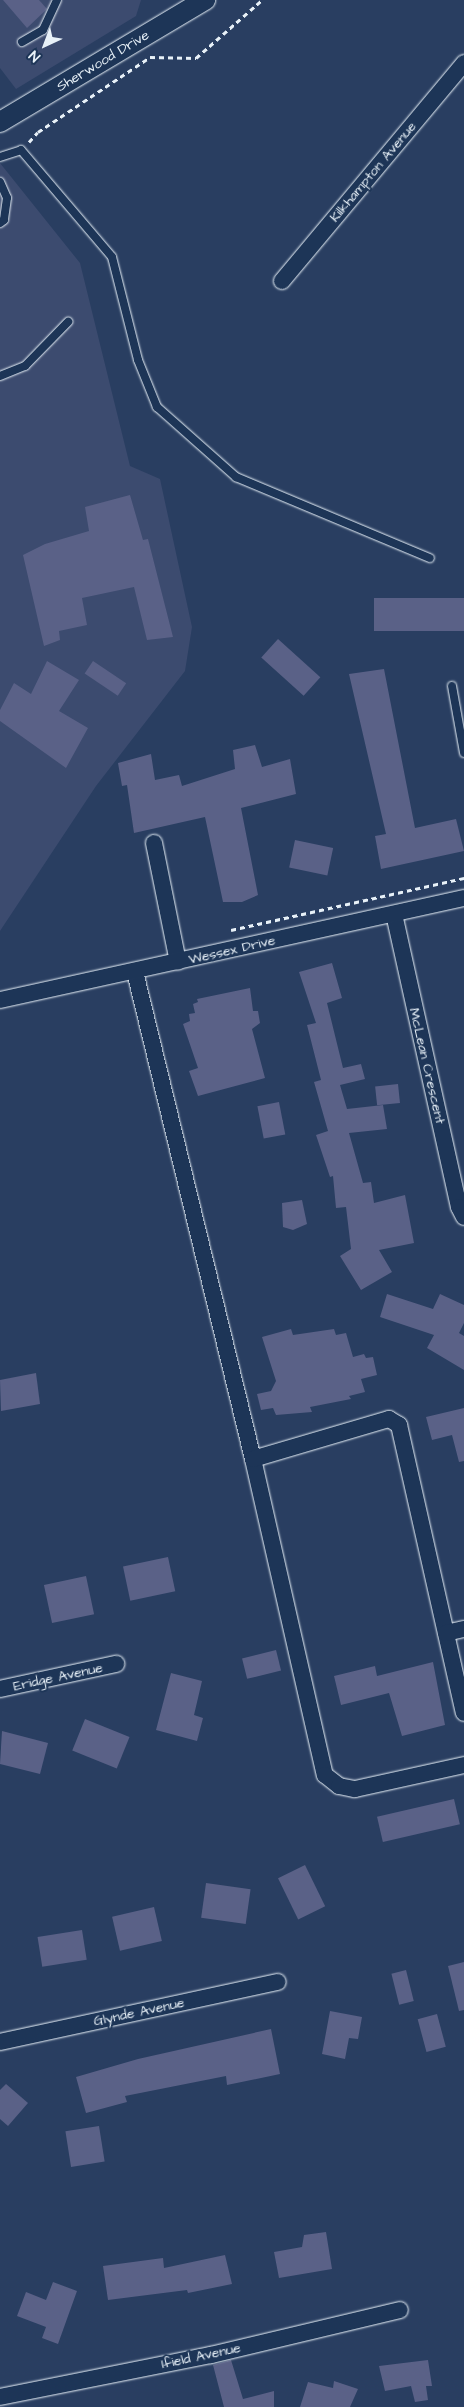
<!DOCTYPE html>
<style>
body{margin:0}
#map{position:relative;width:464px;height:2407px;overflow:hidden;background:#293e61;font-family:"Architects Daughter",sans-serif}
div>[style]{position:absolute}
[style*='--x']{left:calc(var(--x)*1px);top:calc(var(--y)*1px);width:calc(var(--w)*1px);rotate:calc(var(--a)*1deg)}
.built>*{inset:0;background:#3c4b6f}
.building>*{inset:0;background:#5a6187;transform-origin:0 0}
.path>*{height:3px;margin-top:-1.5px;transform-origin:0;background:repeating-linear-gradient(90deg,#e8f1f8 0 5px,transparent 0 9px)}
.roads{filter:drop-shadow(0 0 1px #e8f1f8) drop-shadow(0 0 1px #e8f1f8)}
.service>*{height:8px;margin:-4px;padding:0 4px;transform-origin:4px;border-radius:4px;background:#1d3557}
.minor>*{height:16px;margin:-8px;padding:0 8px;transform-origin:8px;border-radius:8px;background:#1d3557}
.tertiary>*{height:20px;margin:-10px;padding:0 10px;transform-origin:10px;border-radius:10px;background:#1d3557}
span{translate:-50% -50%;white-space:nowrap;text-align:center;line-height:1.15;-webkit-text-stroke:4px #1d3557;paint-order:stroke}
.street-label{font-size:14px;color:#e8f1f8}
.north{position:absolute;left:20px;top:20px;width:50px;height:50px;-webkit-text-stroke:4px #1d3557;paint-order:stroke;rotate:223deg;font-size:14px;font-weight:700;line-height:20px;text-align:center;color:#e8f1f8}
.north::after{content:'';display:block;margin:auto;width:18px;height:22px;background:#e8f1f8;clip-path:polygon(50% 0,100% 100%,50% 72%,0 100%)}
</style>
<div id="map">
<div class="built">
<div style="clip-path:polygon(0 0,141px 0,136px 16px,16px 89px,0 68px)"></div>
<div style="clip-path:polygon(0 163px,80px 263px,130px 466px,160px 479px,192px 627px,185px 671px,96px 786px,0 931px)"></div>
</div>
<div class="building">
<div style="clip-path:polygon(3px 0,39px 0,47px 9px,27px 28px)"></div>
<div style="clip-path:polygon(130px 495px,143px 540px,148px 539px,173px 637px,147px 640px,134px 587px,82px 598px,87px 625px,59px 631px,60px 640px,44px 646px,23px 555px,45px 544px,89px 531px,85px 507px)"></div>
<div style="left:464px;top:598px;width:33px;height:90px;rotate:90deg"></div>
<div style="left:278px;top:639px;width:57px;height:25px;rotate:42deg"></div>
<div style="clip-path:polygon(47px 661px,79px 680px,59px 711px,88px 728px,66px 768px,0 721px,0 710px,14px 683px,31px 694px)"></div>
<div style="left:93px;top:661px;width:40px;height:15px;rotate:34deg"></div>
<div style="clip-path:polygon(384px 669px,415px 828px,456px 819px,464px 851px,381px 869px,375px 836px,386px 834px,349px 674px)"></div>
<div style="clip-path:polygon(255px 745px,262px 767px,290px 759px,296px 794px,241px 808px,258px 895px,242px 902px,223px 902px,205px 817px,134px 833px,127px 785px,122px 786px,118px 763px,151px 754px,155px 780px,179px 775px,182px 786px,235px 769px,233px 750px)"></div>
<div style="left:295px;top:840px;width:39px;height:28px;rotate:12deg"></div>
<div style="clip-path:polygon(332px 963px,342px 998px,327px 1003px,343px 1068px,361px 1064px,365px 1079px,340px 1085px,347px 1109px,383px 1105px,387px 1129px,349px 1133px,363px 1183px,371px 1182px,374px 1203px,405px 1195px,414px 1243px,379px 1250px,392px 1272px,361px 1290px,340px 1256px,351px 1249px,346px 1207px,336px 1208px,333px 1176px,330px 1177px,316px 1135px,328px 1131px,314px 1082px,321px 1080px,307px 1025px,316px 1023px,299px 972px)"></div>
<div style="clip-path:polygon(250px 988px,253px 1011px,258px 1011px,260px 1023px,252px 1029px,265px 1078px,198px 1096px,189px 1071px,198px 1068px,183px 1024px,190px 1021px,189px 1014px,195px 1013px,193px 1004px,198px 1002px,197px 999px)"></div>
<div style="left:398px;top:1084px;width:19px;height:23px;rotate:84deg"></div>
<div style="left:279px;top:1102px;width:33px;height:22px;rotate:79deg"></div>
<div style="clip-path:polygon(302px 1200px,307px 1224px,293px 1230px,283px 1227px,282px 1203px)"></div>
<div style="clip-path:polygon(387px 1294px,433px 1309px,440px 1294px,464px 1305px,464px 1323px,459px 1333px,464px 1336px,464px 1370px,427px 1348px,434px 1335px,380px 1317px)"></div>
<div style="clip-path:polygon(291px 1329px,293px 1335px,334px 1329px,336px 1335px,346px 1333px,353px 1357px,364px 1354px,366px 1358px,373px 1357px,377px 1375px,361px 1379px,365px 1392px,349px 1396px,351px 1399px,310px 1407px,312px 1412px,276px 1415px,273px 1408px,261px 1410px,257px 1394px,271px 1391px,276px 1381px,262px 1337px)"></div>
<div style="clip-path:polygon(36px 1373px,40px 1404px,1px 1411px,0 1380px)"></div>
<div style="clip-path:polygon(464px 1408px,464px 1461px,459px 1462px,452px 1435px,432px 1440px,426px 1417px)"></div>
<div style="left:168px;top:1557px;width:35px;height:46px;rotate:78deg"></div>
<div style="left:86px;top:1576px;width:39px;height:43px;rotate:78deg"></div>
<div style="left:276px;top:1650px;width:21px;height:35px;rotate:76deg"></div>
<div style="clip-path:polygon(433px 1662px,445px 1725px,402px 1736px,389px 1693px,341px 1705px,334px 1676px,375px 1666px,377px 1676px)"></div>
<div style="clip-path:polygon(171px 1673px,202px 1681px,194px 1715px,203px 1718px,197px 1741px,156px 1730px)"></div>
<div style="left:85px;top:1719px;width:48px;height:34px;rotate:22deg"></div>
<div style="clip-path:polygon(2px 1731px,48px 1743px,40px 1774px,0 1764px)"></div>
<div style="left:454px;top:1799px;width:26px;height:79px;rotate:77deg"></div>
<div style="left:305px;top:1865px;width:46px;height:30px;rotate:64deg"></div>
<div style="left:206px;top:1883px;width:45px;height:35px;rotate:8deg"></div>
<div style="left:154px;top:1907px;width:35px;height:43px;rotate:77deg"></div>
<div style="left:82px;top:1930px;width:30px;height:45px;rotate:81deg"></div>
<div style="clip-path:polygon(464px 1962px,464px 2010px,459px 2011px,448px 1966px)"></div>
<div style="left:406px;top:1970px;width:32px;height:15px;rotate:76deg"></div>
<div style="clip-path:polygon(330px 2011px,362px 2017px,358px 2039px,349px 2038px,345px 2059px,322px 2054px)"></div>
<div style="left:437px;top:2014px;width:34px;height:20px;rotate:75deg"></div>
<div style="clip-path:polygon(271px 2029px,280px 2074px,227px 2085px,226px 2076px,125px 2096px,127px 2102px,86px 2113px,76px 2077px,138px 2059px)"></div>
<div style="clip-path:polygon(6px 2084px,28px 2103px,8px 2126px,0 2119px,0 2090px)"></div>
<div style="left:99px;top:2126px;width:36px;height:34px;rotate:81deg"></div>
<div style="clip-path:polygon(326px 2232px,332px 2269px,279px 2278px,274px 2252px,302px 2247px,304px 2235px)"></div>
<div style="clip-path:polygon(225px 2255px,232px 2284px,188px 2293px,187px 2290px,108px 2300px,103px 2266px,163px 2258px,164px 2268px)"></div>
<div style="clip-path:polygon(53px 2282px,77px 2291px,58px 2344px,42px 2338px,46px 2327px,17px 2316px,26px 2292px,46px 2300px)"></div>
<div style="clip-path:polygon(231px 2360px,243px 2399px,274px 2391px,274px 2407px,224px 2407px,213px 2365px)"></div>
<div style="clip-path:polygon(428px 2360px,432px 2386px,426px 2386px,428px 2400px,415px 2402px,411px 2386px,385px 2391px,379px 2366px)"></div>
<div style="clip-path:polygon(334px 2381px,358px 2389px,350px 2407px,300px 2407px,308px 2382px,333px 2388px)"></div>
</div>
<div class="path">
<div style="--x:29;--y:142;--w:13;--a:-48"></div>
<div style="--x:38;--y:132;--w:135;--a:-33.8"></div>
<div style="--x:150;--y:57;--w:46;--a:1.2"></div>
<div style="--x:196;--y:58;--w:88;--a:-41.3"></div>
<div style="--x:231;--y:930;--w:239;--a:-12.6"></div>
</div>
<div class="roads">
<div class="service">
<div style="--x:22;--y:42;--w:24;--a:-30"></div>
<div style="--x:43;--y:30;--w:33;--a:-65"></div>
<div style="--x:0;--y:157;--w:22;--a:-18"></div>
<div style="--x:21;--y:150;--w:140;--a:49.6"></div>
<div style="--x:112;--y:257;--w:106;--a:75.8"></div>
<div style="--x:138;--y:360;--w:51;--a:68"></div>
<div style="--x:157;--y:407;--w:106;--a:41.5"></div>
<div style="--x:236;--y:477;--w:210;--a:22.7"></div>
<div style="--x:0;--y:182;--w:17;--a:66"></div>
<div style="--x:7;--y:198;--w:22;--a:98"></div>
<div style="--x:4;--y:220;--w:5;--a:143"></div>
<div style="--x:0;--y:376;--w:27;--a:-22"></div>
<div style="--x:25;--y:366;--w:62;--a:-45.7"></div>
<div style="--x:452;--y:686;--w:68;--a:79.8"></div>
</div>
<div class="minor">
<div style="--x:282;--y:281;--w:284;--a:-50.1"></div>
<div style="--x:154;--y:843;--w:121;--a:78.6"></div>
<div style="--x:394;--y:914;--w:300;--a:77.5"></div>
<div style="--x:459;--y:1207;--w:11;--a:63"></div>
<div style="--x:135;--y:972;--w:501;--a:76.38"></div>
<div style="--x:253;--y:1459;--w:324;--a:77.2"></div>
<div style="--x:325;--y:1775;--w:18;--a:38"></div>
<div style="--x:339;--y:1786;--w:16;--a:11"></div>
<div style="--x:355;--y:1789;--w:112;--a:-12.4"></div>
<div style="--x:0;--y:1000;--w:475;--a:-12.4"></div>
<div style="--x:253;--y:1459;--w:142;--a:-16.4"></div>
<div style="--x:389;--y:1419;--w:12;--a:31"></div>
<div style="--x:399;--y:1425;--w:295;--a:77.3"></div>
<div style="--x:446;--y:1633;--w:18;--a:-13"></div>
<div style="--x:0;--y:1689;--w:119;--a:-12.2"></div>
<div style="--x:0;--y:2042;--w:284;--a:-12.2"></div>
<div style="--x:0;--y:2397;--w:215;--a:-11.3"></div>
<div style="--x:211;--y:2355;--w:194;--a:-13.4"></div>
</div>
<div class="tertiary">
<div style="--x:0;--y:122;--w:239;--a:-30.8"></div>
</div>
</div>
<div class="street-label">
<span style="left:103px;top:61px;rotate:-31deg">Sherwood Drive</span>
<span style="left:373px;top:172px;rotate:-50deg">Kilkhampton Avenue</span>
<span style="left:232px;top:950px;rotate:-13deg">Wessex Drive</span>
<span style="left:427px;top:1066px;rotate:77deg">McLean Crescent</span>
<span style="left:58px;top:1677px;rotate:-12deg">Eridge Avenue</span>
<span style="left:139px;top:2012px;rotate:-12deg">Glynde Avenue</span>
<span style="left:201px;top:2356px;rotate:-12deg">Ifield Avenue</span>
</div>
<div class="north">N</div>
</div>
